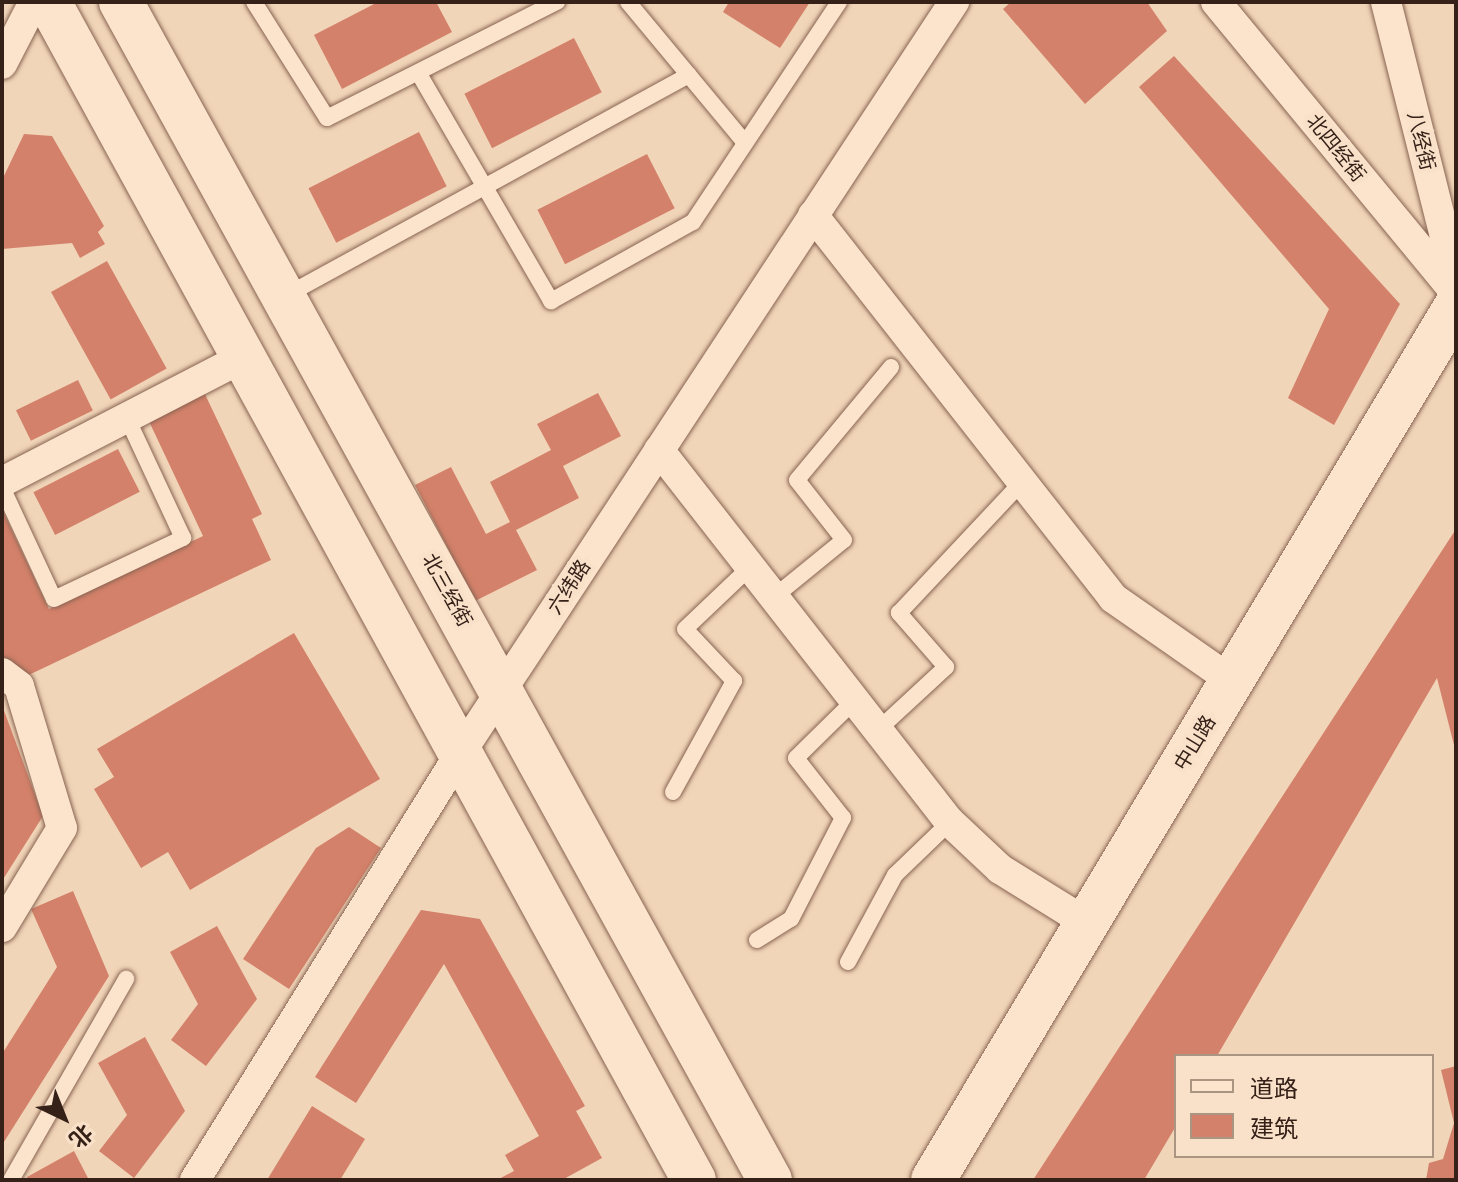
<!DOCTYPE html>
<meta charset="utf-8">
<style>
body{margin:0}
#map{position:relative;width:1458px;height:1182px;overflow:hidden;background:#f1d5b8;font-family:Bitter,"Noto Sans SC",serif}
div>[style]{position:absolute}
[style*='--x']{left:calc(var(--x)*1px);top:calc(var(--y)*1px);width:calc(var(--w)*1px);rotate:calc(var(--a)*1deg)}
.building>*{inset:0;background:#d3816a;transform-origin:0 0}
.roads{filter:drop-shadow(0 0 2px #886452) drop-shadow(0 0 2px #886452)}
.service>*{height:16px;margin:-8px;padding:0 8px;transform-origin:8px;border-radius:8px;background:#fce4cc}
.minor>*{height:30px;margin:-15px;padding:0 15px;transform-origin:15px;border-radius:15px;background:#fce4cc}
.secondary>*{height:44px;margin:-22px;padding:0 22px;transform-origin:22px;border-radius:22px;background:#fce4cc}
span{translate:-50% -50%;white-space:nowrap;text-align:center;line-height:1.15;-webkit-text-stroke:8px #f8e1c8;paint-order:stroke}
.street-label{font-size:20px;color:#362119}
.frame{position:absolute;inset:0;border:4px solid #362119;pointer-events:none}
.legend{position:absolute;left:1174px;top:1054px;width:260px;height:104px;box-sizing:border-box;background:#f8e1c8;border:2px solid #aa9482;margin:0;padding:10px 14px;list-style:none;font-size:24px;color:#362119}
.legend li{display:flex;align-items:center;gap:16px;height:40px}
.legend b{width:40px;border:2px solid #aa9482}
.north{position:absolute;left:24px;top:1078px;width:80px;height:80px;-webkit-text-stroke:6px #f8e1c8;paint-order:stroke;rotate:137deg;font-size:22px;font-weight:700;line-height:32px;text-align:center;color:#362119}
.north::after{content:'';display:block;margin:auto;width:28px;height:36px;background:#362119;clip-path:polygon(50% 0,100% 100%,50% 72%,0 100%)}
</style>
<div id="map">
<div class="building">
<div style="clip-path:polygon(378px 2px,436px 2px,452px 32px,342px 89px,314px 35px)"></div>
<div style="clip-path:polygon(729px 2px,810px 2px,780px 48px,723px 12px)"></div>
<div style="clip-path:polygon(1011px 2px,1147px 2px,1167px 31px,1085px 104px,1003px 9px)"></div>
<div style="left:574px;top:38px;width:61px;height:123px;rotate:63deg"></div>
<div style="clip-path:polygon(1174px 56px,1400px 304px,1334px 425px,1288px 398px,1329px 309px,1139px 87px)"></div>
<div style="left:419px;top:132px;width:61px;height:124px;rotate:63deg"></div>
<div style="clip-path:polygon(24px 134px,52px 136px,104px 226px,98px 232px,105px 244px,80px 258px,72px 243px,2px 249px,2px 180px)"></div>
<div style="left:647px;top:154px;width:61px;height:123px;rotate:63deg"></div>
<div style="left:107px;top:261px;width:123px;height:64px;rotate:61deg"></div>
<div style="left:78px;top:380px;width:34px;height:69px;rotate:64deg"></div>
<div style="clip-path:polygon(203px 390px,262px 514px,252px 519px,271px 560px,14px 682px,2px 656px,2px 509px,49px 609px,203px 536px,147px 417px)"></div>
<div style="clip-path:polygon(598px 393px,621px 436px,563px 466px,579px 498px,516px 530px,537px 570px,475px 601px,415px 485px,451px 467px,486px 534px,510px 522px,490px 482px,551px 450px,537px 424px)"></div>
<div style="left:118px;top:449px;width:48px;height:95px;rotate:63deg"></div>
<div style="clip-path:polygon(1456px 529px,1456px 753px,1437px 678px,1217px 1056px,1176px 1056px,1176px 1126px,1144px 1180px,1033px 1180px)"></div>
<div style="clip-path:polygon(294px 633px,380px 779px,190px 890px,168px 852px,141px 868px,94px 789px,114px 777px,97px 749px)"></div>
<div style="clip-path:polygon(2px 705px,43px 816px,2px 881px)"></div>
<div style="clip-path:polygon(349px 827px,381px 848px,289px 989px,243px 959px,316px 848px)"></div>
<div style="clip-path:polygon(73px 891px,109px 976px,2px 1145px,2px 1054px,57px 967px,31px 909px)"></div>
<div style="clip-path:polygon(421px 910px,480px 919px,585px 1106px,576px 1111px,602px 1158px,562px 1180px,497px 1180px,514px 1171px,505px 1155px,539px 1136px,444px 964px,356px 1103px,315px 1077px)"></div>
<div style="clip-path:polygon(217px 926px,257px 999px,206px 1066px,171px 1040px,198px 1004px,170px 952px)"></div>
<div style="clip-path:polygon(145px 1037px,185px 1111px,134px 1178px,99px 1151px,127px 1115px,98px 1063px)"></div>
<div style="clip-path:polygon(1456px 1066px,1456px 1180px,1426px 1180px,1429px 1163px,1443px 1159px,1454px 1123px,1441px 1070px)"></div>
<div style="clip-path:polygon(312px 1106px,365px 1139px,340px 1180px,267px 1180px)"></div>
<div style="clip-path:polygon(74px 1151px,89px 1180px,28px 1180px,27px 1177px)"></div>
</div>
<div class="roads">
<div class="service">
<div style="--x:254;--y:2;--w:137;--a:57.8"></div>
<div style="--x:327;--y:118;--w:258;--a:-26.8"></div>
<div style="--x:628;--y:2;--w:183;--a:50.3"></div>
<div style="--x:419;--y:74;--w:263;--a:59.8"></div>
<div style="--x:551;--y:301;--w:162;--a:-29.1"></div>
<div style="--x:693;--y:222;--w:264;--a:-56.4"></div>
<div style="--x:287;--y:295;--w:458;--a:-28.7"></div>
<div style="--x:2;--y:487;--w:123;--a:65.1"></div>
<div style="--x:54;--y:599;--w:143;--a:-25.3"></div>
<div style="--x:183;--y:538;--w:132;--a:-115"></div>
<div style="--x:774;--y:597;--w:90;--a:-39.2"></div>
<div style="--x:844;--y:540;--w:76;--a:-128.1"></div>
<div style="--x:797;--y:480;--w:147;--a:-50.2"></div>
<div style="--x:878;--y:730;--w:93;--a:-42.8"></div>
<div style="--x:946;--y:667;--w:72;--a:-131"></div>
<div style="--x:899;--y:613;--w:180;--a:-46.8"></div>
<div style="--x:673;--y:792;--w:127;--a:-61.2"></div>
<div style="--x:734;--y:681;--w:71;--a:-133.3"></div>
<div style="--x:685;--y:629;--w:90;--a:-43.6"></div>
<div style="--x:757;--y:940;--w:40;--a:-32"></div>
<div style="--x:791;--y:919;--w:114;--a:-62.8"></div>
<div style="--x:843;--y:818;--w:76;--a:-128.1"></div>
<div style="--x:796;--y:758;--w:83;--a:-44.5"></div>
<div style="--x:848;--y:962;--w:99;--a:-61.6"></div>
<div style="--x:895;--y:875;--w:76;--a:-43.9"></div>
<div style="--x:11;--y:1180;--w:232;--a:-60.2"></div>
</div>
<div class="minor">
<div style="--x:1216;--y:2;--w:377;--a:50.5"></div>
<div style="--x:1386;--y:2;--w:288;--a:75.9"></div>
<div style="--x:2;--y:64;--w:70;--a:-62.7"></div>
<div style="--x:813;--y:215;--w:487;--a:51.9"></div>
<div style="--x:1113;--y:598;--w:145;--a:34.9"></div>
<div style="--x:659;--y:450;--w:472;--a:52"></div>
<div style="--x:950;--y:822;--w:69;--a:43.2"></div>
<div style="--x:1000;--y:869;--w:102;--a:31.8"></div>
<div style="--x:2;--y:482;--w:270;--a:-27.3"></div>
<div style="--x:2;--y:673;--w:21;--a:37"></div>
<div style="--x:19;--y:686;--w:148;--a:73.2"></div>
<div style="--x:62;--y:828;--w:116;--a:121.2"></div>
<div style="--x:195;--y:1180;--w:504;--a:-58.14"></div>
<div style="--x:461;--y:752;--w:898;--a:-56.68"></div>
</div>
<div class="secondary">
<div style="--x:49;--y:2;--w:1343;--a:61.3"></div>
<div style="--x:121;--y:2;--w:1345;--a:61.15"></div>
<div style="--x:933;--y:1180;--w:1019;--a:-59.1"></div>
</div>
</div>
<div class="street-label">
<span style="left:1421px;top:141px;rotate:76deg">八经街</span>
<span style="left:1336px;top:148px;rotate:51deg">北四经街</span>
<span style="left:569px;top:587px;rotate:-57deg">六纬路</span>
<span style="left:447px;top:590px;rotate:61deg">北三经街</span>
<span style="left:1195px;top:743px;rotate:-59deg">中山路</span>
</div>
<div class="frame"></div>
<ul class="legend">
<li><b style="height:10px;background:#fce4cc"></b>道路</li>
<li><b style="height:22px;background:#d3816a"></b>建筑</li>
</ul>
<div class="north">北</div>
</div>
